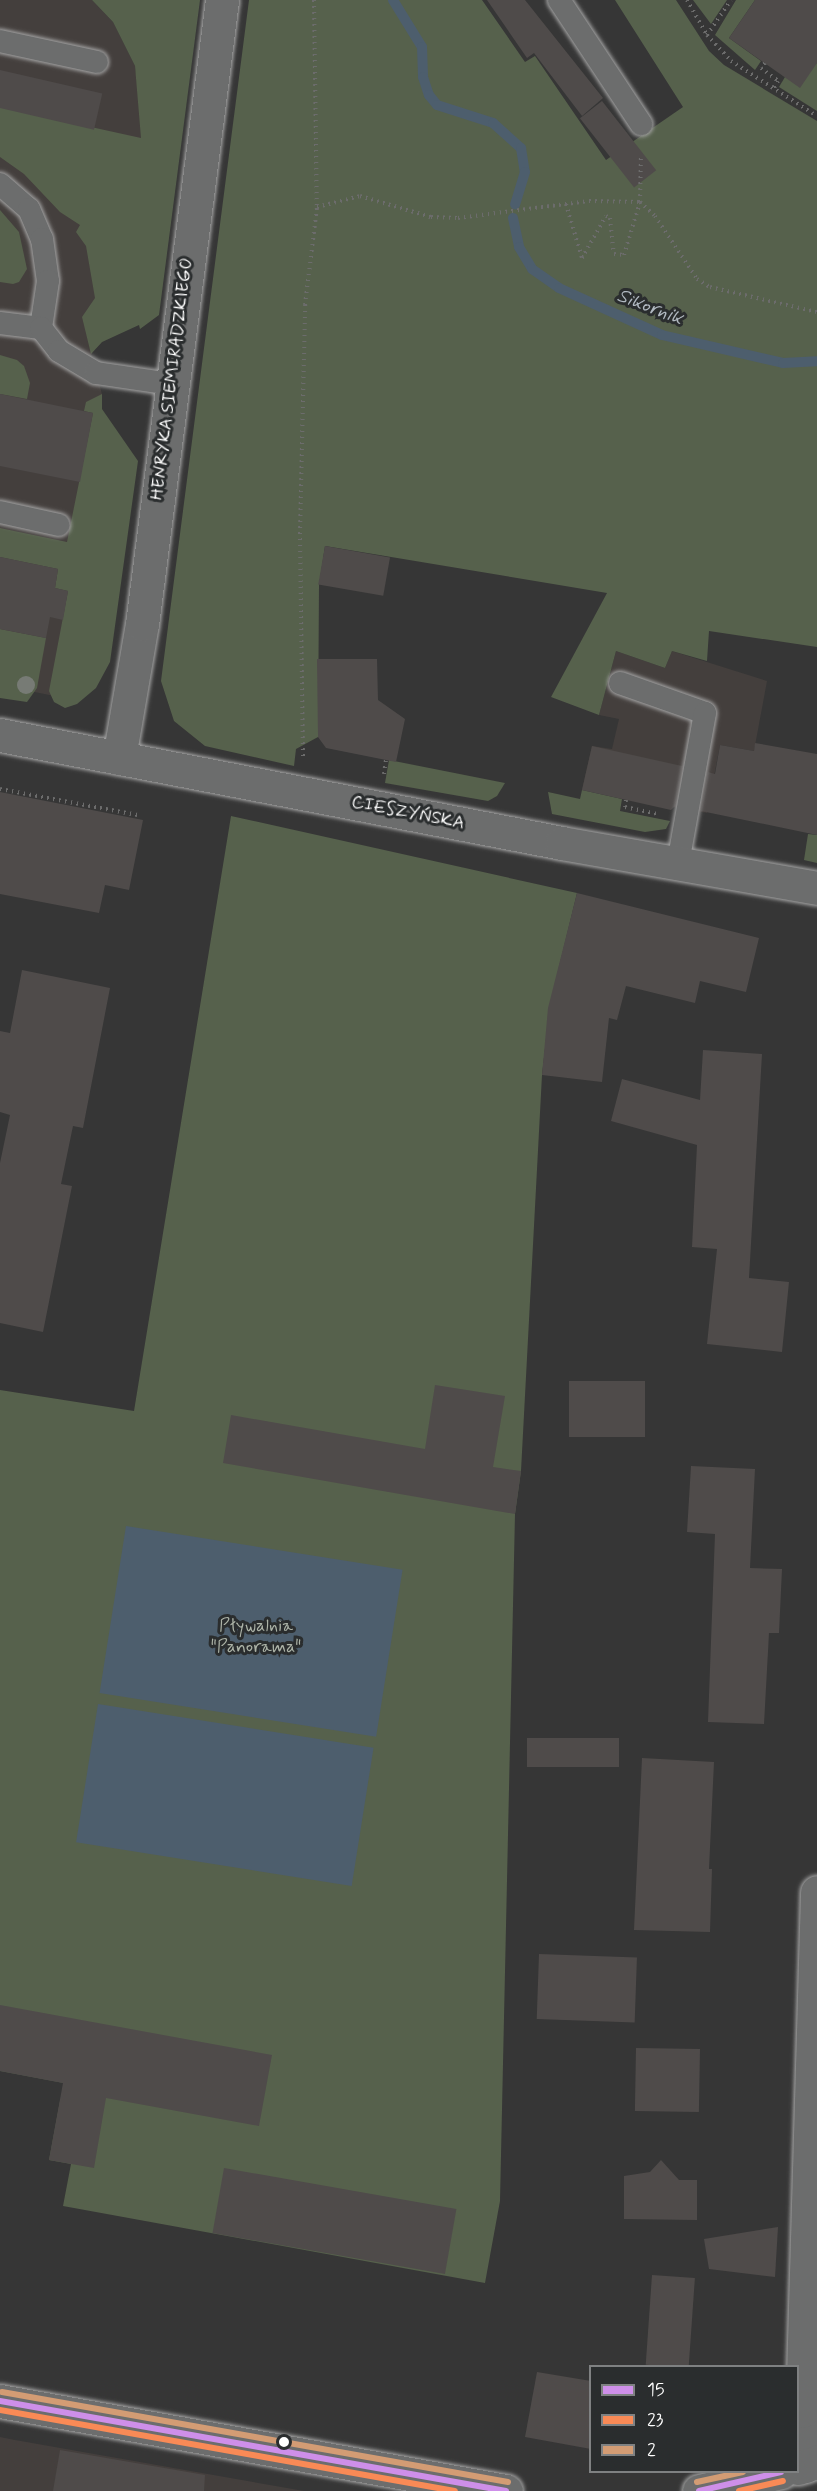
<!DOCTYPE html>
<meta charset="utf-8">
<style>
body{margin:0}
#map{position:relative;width:817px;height:2491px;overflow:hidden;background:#363636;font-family:Mynerve,sans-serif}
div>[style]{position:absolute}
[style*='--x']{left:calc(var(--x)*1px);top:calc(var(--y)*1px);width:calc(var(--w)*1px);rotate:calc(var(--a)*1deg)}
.built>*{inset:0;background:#443f3d}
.green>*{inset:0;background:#56614c}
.water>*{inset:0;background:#4d5e6d;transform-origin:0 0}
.stream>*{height:10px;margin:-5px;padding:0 5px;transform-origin:5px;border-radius:5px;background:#4d5e6d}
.building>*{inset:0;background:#4f4b4a;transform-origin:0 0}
.path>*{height:4px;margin-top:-2px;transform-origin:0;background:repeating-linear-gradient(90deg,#6c6c6c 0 1.5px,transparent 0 6px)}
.roads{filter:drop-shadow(0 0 2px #a5a5a5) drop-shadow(0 0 2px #a5a5a5)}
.lane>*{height:22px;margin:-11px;padding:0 11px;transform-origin:11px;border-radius:11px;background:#6c6d6d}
.street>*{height:33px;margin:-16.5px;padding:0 16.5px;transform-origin:16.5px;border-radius:16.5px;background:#6c6d6d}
.secondary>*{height:33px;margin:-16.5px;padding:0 16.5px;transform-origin:16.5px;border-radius:16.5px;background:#6c6d6d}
.bus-1>*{height:6px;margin:-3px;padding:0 3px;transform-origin:3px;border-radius:3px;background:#ce8fe9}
.bus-2>*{height:6px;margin:-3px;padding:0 3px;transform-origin:3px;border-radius:3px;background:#f98a56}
.bus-3>*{height:6px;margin:-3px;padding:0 3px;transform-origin:3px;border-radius:3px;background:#d39c74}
.trees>*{width:18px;height:18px;margin:-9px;border-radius:50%;background:#777b75}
.dots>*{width:16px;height:16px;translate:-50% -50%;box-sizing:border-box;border:3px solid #2a2d2e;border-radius:50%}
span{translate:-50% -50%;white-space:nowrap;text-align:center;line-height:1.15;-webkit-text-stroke:6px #2a2d2e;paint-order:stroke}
.street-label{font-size:18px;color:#fff}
.park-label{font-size:18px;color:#adb4a8}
.water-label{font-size:20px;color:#b0b8c0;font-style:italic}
.legend{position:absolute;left:589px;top:2365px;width:210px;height:108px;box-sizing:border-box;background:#2a2d2e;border:2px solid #7f8182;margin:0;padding:8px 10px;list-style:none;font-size:18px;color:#fff}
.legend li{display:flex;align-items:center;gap:12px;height:30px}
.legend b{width:30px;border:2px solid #7f8182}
</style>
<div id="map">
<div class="built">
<div style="clip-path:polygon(0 0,92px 0,113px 22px,135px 66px,139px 98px,150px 237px,139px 324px,102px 342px,91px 354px,102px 394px,102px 416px,74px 700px,0 685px)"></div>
<div style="clip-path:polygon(616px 651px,665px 668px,672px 651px,767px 681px,754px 751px,720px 745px,707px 813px,582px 790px,592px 746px,612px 749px,619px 719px,599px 715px)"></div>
<div style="clip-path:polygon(0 2437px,15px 2440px,304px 2491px,0 2491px)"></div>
</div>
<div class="green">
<div style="clip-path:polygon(92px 0,200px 0,159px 315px,140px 329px,139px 325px,102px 342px,91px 354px,82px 317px,95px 298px,86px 246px,76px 232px,80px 225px,60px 212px,24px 174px,0 157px,0 107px,141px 138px,135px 66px,113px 22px)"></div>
<div style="clip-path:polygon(249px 0,482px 0,525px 62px,535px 56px,606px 160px,683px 107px,615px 0,676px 0,709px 51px,724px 65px,817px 121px,817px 647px,709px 631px,707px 661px,672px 651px,665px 668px,616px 651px,599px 715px,551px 697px,607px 593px,325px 546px,319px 585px,318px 737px,296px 749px,294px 766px,205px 746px,174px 721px,161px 681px)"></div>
<div style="clip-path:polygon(693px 0,727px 0,711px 24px)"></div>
<div style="clip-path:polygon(736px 0,755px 0,729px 38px,761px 61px,755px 70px,715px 35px)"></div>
<div style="clip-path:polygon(817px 63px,817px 111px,779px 87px,785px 77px)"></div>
<div style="clip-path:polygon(0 210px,19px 232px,27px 269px,19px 282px,13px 284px,0 282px)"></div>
<div style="clip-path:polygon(0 355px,17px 360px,24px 366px,30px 383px,27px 399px,0 394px)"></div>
<div style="clip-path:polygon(102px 394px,102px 409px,138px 461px,110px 662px,96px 688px,77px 704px,65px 708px,54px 702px,49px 691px,68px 591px,55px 588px,58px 569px,0 557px,0 528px,67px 542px,93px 413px,84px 411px,86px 402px)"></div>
<div style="clip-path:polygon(0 629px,46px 638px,37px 688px,27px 702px,0 698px)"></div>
<div style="clip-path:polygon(389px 760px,505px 783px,497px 796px,488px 801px,385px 783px)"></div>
<div style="clip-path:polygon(582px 790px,622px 799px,620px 811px,670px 821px,666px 829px,645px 832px,552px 814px,548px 792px,580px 799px)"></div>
<div style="clip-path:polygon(231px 816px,577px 893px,550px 1004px,542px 1075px,521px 1471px,515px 1514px,500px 2201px,485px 2283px,63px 2206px,71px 2164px,49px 2160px,60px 2101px,82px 2104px,85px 2087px,0 2071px,0 1390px,134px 1411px)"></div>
<div style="clip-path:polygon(808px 834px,817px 835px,817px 863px,804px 860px)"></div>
</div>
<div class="water">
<div style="left:126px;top:1526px;width:280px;height:169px;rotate:9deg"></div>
<div style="left:98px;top:1704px;width:279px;height:140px;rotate:9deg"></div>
</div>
<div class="stream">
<div style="--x:393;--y:0;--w:55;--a:58.3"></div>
<div style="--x:422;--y:47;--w:30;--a:88"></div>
<div style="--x:423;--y:77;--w:19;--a:72"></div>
<div style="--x:429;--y:95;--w:13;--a:51"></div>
<div style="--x:437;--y:105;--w:59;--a:17.8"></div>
<div style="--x:493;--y:123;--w:38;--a:42"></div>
<div style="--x:521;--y:148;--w:24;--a:81"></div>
<div style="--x:525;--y:172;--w:34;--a:107"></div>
<div style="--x:513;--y:218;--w:30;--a:78"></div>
<div style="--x:519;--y:247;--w:26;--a:59"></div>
<div style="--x:532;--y:269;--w:33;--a:35"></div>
<div style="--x:559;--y:288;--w:113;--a:24.5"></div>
<div style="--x:662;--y:335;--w:124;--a:13"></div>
<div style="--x:783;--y:363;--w:34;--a:-3"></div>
</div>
<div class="building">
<div style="clip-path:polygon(487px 0,525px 0,603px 98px,582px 116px,534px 53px,527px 58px)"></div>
<div style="clip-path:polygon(755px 0,817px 0,817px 63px,800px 88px,729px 38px)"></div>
<div style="left:0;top:70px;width:105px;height:37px;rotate:13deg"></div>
<div style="left:602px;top:101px;width:88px;height:28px;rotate:52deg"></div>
<div style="clip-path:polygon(0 394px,93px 413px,80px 482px,0 466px)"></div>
<div style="left:325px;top:546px;width:66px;height:39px;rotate:10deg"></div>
<div style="clip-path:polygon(0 557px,58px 569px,55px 588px,68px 591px,63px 620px,50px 617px,46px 638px,0 629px)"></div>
<div style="clip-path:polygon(317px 659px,377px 659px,378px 700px,405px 719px,396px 762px,326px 748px,318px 737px)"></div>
<div style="clip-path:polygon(755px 743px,817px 754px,817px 835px,701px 811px,708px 772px,715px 774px,720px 745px,754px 751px)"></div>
<div style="clip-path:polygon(592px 746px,682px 766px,675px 806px,671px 810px,582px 790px)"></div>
<div style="clip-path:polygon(0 792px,143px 820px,129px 890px,105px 885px,99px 913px,0 894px)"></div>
<div style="clip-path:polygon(577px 893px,759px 938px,746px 992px,700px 981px,695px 1003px,626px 986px,617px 1020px,609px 1018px,602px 1082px,542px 1075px,548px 1008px)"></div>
<div style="clip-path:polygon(22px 970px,110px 988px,83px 1128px,73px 1126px,61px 1184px,72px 1186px,43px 1332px,0 1323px,0 1163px,10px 1115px,0 1112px,0 1031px,10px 1033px)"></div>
<div style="clip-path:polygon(703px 1050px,762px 1054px,749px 1278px,789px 1282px,782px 1352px,707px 1344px,717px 1249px,692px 1247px,697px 1145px,611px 1121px,622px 1079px,700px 1100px)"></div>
<div style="left:569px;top:1381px;width:76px;height:56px"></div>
<div style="clip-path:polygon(435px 1385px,505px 1396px,493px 1467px,521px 1471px,515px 1514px,223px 1463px,231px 1415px,425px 1449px)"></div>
<div style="clip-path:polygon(691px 1466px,755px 1469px,750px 1568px,782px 1569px,779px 1633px,769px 1633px,764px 1724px,708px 1722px,715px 1534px,687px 1532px)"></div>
<div style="left:527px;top:1738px;width:92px;height:29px"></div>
<div style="clip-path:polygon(642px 1758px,714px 1762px,709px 1869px,712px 1869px,710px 1932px,634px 1930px)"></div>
<div style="left:539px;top:1954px;width:98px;height:65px;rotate:2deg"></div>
<div style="clip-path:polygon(0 2005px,272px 2055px,259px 2126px,106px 2098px,94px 2168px,49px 2160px,63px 2083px,0 2071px)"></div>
<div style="left:636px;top:2048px;width:64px;height:63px;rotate:1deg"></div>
<div style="clip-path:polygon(661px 2160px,679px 2180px,697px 2180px,697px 2220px,624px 2219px,624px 2176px,650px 2172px)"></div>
<div style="left:224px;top:2168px;width:236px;height:66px;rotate:10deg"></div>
<div style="clip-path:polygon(778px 2227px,775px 2277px,709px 2269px,704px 2239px)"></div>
<div style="left:652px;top:2275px;width:43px;height:90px;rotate:4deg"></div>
<div style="clip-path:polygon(537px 2372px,591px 2381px,591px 2449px,525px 2437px)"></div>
<div style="clip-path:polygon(60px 2450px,205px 2475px,204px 2491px,53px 2491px)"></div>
</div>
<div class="path">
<div style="--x:314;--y:0;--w:207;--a:89.2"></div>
<div style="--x:687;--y:0;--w:40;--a:60.3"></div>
<div style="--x:707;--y:35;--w:35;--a:47"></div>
<div style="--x:731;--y:61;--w:102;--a:32.6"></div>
<div style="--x:707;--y:35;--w:42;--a:-55.6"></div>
<div style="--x:765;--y:63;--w:6;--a:129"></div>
<div style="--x:761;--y:68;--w:21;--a:37"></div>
<div style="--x:778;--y:81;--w:8;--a:120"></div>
<div style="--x:566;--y:204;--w:56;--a:73.5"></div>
<div style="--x:582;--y:258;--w:48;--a:-60.3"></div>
<div style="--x:606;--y:216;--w:4;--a:27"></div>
<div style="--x:610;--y:218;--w:36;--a:84"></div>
<div style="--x:614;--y:254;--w:10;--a:6"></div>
<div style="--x:624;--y:255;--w:55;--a:-73.2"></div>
<div style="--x:640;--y:202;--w:21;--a:43"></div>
<div style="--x:655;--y:216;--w:76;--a:56.3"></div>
<div style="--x:697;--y:279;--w:15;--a:32"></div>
<div style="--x:710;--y:287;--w:110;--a:13.2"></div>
<div style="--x:303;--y:756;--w:222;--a:-90.8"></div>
<div style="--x:300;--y:534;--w:229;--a:-88.7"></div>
<div style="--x:305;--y:305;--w:99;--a:-83"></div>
<div style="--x:317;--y:207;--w:44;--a:-14.3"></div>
<div style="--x:360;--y:196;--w:74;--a:16.5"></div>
<div style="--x:431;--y:217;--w:27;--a:2"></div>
<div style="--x:458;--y:218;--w:132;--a:-7.4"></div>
<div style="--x:589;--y:201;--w:51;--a:1.1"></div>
<div style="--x:640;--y:202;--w:48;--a:-88.8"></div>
<div style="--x:384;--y:774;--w:14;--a:-82"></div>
<div style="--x:0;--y:789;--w:140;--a:10.7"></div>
<div style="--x:626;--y:800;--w:7;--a:98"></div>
<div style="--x:625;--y:807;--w:33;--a:12"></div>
</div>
<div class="roads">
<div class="lane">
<div style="--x:559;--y:0;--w:149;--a:56.5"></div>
<div style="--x:0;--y:41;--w:99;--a:12.2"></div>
<div style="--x:0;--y:184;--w:38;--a:41"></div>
<div style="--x:29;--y:209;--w:33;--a:67"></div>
<div style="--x:42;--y:239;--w:42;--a:81.9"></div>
<div style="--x:48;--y:281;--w:48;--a:98.5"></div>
<div style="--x:0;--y:323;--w:41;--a:7"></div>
<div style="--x:41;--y:328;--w:29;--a:52"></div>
<div style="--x:59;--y:351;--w:43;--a:30.7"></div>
<div style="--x:96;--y:373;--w:76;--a:8.3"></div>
<div style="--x:0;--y:512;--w:60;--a:12.4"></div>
<div style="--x:620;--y:683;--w:90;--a:19.4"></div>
<div style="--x:705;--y:713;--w:152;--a:100.2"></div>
</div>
<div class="street">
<div style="--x:119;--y:758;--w:136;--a:-80.3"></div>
<div style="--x:142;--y:624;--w:629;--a:-82.69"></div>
<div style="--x:805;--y:2466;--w:55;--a:-93.1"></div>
<div style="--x:802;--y:2411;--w:519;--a:-88.34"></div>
</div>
<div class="secondary">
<div style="--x:0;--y:735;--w:572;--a:10.88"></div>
<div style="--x:562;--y:843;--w:259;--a:10"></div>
<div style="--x:0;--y:2401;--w:514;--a:10.09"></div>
<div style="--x:798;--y:2468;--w:20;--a:-18"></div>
<div style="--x:699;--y:2491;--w:84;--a:-13"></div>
</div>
</div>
<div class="bus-1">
<div style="--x:0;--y:2401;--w:514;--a:10.09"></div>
<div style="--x:699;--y:2491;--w:84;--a:-13"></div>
</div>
<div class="bus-2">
<div style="--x:0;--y:2410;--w:462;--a:10.1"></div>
<div style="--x:739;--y:2491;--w:45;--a:-12.8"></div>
</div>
<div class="bus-3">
<div style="--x:2;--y:2392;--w:514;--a:10.09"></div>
<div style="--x:697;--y:2482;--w:47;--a:-12.3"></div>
</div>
<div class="trees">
<div style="left:26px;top:685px"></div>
</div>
<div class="dots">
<div style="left:284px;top:2442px;background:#fff"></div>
</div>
<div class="street-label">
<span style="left:172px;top:379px;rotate:-83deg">HENRYKA SIEMIRADZKIEGO</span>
<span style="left:408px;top:813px;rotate:11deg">CIESZYŃSKA</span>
</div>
<div class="park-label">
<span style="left:256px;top:1637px">Pływalnia<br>"Panorama"</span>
</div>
<div class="water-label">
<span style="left:650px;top:307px;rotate:21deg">Sikornik</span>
</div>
<ul class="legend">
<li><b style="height:8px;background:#ce8fe9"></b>15</li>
<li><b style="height:8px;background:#f98a56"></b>23</li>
<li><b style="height:8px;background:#d39c74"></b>2</li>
</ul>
</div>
